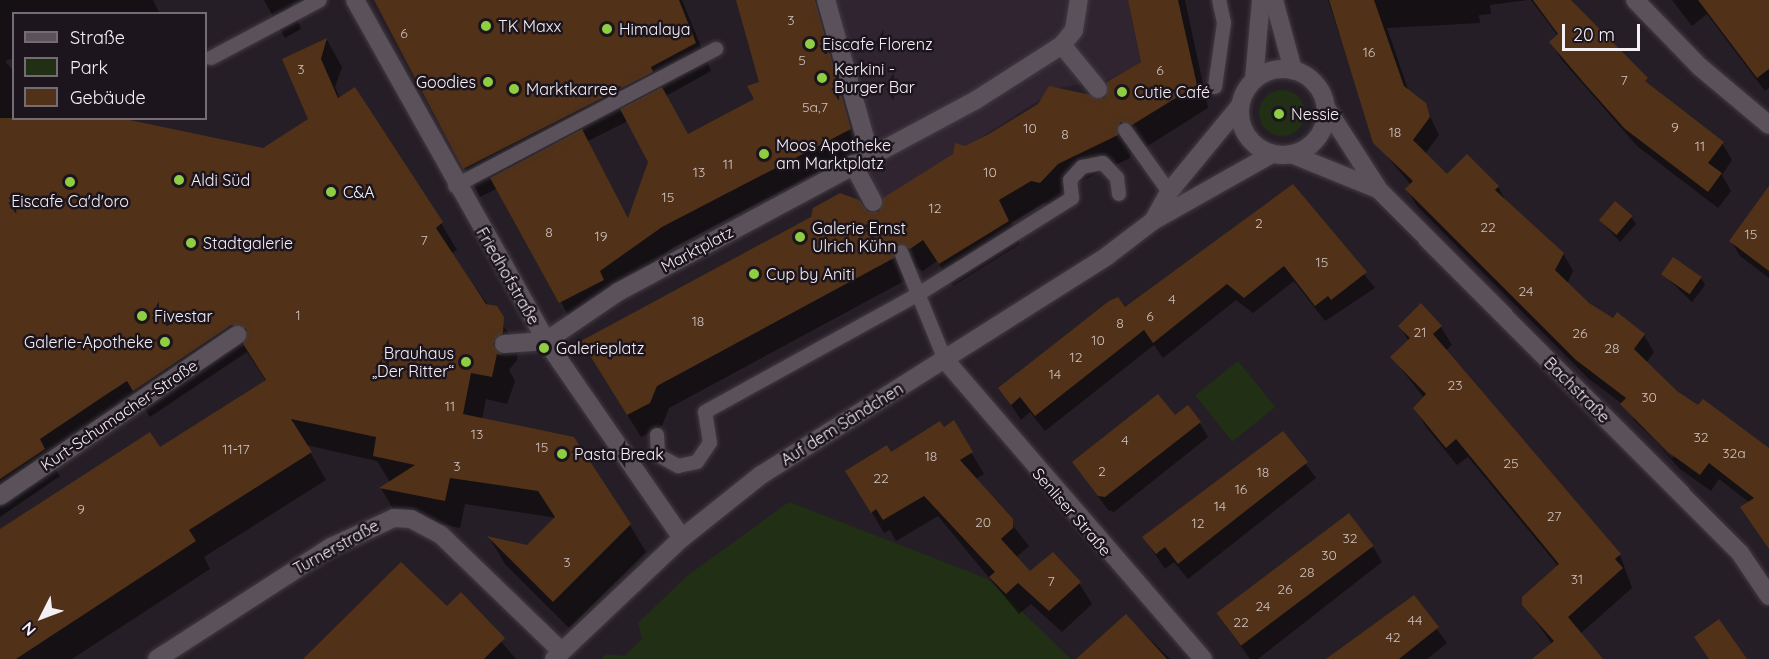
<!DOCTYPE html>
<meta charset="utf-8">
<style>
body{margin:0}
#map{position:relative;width:1769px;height:659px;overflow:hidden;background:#261e26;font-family:Quicksand,sans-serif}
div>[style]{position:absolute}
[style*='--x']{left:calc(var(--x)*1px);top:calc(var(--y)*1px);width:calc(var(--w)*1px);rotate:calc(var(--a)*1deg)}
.built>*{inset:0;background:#302431}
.green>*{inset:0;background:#213014;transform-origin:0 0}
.round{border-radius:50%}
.shadow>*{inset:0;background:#0007}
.building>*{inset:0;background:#513117;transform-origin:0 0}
.roads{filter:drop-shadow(0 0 2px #423b42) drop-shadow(0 0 2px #423b42)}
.lane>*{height:14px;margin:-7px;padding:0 7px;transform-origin:7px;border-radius:7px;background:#5a515a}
.street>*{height:18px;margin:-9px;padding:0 9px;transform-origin:9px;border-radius:9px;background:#5a515a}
.street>.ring{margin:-9px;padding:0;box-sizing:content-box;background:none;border:18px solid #5a515a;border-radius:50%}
.dots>*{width:16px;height:16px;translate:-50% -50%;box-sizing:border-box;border:3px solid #1c151d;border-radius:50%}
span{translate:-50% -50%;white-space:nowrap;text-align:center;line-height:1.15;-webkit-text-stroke:5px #1c151d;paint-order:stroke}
.number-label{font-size:14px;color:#ccc0be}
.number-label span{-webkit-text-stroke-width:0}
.poi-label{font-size:16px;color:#f5f0f5}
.left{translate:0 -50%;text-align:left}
.right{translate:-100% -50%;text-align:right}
.street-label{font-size:16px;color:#f5f0f5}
.legend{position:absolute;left:12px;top:12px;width:195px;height:108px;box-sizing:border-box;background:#1c151d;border:2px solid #736d73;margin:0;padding:8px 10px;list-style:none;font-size:18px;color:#f5f0f5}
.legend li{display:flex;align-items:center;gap:12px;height:30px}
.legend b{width:30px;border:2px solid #736d73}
.north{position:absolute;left:12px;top:587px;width:60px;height:60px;-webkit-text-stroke:4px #1c151d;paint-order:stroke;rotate:228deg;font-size:16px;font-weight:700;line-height:24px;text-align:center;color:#f5f0f5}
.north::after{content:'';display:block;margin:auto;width:21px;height:27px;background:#f5f0f5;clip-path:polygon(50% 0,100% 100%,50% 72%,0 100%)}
.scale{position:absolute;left:1562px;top:24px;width:78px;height:27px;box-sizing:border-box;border:3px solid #f5f0f5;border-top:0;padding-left:8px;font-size:18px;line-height:21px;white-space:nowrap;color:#f5f0f5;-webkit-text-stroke:4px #1c151d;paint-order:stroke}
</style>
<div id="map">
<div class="built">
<div style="clip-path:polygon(816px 0,1128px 0,1141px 62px,1112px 79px,1058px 88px,882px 201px,851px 128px)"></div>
</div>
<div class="green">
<div class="round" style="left:1259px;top:90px;width:46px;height:46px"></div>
<div style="left:1238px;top:361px;width:59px;height:55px;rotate:51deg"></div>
<div style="clip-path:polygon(789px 502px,988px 579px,1071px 659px,601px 659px,606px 654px,624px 656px,642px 639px,638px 623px,687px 576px)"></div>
</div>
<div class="shadow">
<div style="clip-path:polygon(0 0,153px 0,160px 14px,14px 14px,14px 58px,5px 61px,14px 72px,14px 118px,263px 150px,310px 119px,284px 60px,327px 40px,342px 67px,335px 87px,340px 99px,441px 223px,457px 250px,451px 254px,518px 346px,517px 360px,509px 370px,515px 381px,507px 404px,486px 399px,482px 420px,630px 525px,646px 552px,569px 628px,505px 564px,490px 539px,527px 547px,557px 518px,465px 504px,460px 528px,396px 514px,381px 488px,390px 482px,377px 461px,306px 445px,326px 480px,204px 557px,210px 569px,72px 659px,0 659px,0 531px,159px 449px,266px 381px,247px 352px,150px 417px,144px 407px,54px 467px,60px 476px,0 517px)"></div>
<div style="clip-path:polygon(264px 0,301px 0,291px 5px,301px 29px,285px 38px)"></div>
<div style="clip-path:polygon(evenodd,378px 0,682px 0,711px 71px,666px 96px,688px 136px,756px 100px,761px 83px,738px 0,821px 0,862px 149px,674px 247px,572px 322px,498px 188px,480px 197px,378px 0,628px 121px,650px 162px,629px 220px,588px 141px,628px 121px)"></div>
<div style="clip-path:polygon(1129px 0,1185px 0,1208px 108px,1146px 147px,1133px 144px,1130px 158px,1071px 186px,1053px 205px,1044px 203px,1011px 223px,1020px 244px,953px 286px,937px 261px,923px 271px,910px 265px,906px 280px,669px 408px,662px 426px,641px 437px,596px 364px,867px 213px,880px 213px,965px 147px,1101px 102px,1142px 62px)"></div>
<div style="clip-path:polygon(evenodd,1328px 0,1527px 0,1490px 5px,1491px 14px,1479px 15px,1480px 23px,1387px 28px,1409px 92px,1424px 104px,1439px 135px,1425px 154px,1447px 176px,1498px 187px,1507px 203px,1563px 253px,1573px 271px,1567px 284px,1588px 304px,1644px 335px,1654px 352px,1646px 363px,1676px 392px,1769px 449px,1769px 549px,1742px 508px,1750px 503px,1719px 479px,1711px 491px,1680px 469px,1622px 404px,1588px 378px,1417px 206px,1407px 189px,1411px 185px,1375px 142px,1328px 0,1635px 416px,1674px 456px,1672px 458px,1633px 419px,1635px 416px)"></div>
<div style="clip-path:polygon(1531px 0,1571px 0,1652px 89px,1722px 143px,1732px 160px,1722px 175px,1731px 191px,1718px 208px,1637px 146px,1561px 59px,1551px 42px,1558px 36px)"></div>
<div style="clip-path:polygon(1672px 0,1750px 0,1769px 27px,1769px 88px,1765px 91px,1707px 14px,1692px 26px)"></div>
<div style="clip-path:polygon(1293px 186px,1375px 288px,1325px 321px,1294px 281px,1253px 313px,1236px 300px,1163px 358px,1154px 345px,1045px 431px,1030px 412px,1021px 420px,1000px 388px,1125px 309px)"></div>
<div style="clip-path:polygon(1769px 200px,1769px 278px,1740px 256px,1731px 241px)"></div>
<div style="clip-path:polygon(1631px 217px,1636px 224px,1620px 242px,1600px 220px)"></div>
<div style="clip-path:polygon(1663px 274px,1701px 278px,1705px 285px,1692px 302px)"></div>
<div style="clip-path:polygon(1400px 326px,1441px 327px,1452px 345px,1445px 351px,1620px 555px,1632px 588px,1580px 634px,1601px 659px,1534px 659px,1552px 644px,1524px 605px,1558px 566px,1468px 457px,1457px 465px,1426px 427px,1415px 408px,1424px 398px,1392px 357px,1409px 342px)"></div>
<div style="clip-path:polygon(1174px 417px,1199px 422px,1208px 437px,1114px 512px,1108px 510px,1074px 463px)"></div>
<div style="clip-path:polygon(953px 422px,984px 474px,975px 479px,1029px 546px,1015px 558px,1029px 573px,1079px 583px,1092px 604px,1062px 632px,1031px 604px,1019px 614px,938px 516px,896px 541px,890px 530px,884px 533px,860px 492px,891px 454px)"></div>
<div style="clip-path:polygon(1283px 433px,1316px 478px,1188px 579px,1174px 562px,1165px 569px,1144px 538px)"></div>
<div style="clip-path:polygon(1373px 547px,1382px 562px,1258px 659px,1250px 659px,1218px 614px)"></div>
<div style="clip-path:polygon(461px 595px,516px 659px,305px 659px,447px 608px)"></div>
<div style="clip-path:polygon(1413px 597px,1447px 643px,1427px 659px,1331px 659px)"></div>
<div style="clip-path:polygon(1126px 616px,1170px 659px,1078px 659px)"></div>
</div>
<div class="building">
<div style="clip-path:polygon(374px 0,679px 0,696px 43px,651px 67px,653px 72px,463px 169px)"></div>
<div style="clip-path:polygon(736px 0,815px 0,851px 129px,662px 227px,600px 271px,604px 280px,559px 303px,490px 178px,582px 129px,628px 218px,648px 162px,620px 109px,662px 87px,688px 134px,754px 99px,747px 86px,759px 82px)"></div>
<div style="clip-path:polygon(1128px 0,1178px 0,1197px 85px,1132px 125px,1120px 122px,1118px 135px,1058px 164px,1040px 183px,1031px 181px,999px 200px,1009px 221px,939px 264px,923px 240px,910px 249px,897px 244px,894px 258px,657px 386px,650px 403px,627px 415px,581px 341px,811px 217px,813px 208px,840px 193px,859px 200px,868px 212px,879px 212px,883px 198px,953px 154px,955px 143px,965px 146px,989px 134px,1038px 104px,1049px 86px,1105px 98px,1107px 82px,1141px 62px)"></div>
<div style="clip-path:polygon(1329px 0,1374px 0,1404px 86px,1426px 103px,1430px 117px,1413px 140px,1447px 174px,1467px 154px,1499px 186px,1495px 190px,1564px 253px,1555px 270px,1589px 303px,1613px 318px,1617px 312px,1645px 334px,1634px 349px,1677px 391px,1698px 405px,1703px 399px,1769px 448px,1769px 549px,1740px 507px,1754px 498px,1709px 463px,1700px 475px,1668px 452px,1620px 404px,1626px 398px,1576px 360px,1405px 189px,1413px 181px,1373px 143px)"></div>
<div style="clip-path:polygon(1533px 0,1571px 0,1648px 78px,1645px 81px,1724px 142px,1708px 163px,1722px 173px,1708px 192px,1625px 129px,1584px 83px,1549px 42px,1558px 34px)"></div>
<div style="clip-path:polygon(1698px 0,1769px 0,1769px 69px,1757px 78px)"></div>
<div style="clip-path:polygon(327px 38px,321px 59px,338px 98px,355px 87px,443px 222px,436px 228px,486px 304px,497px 306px,504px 317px,503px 333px,493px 344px,502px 355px,497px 354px,492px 377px,471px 373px,463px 414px,574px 437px,631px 524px,553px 602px,487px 536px,527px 545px,555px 517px,538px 491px,450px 478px,445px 501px,379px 488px,415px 465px,373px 456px,376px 437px,291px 419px,312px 452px,189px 530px,196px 541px,16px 659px,0 659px,0 529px,150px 432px,160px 447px,266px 380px,243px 344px,247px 329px,231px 325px,133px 391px,127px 381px,104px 396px,40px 439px,45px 449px,0 479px,0 118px,120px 118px,263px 148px,308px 119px,282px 59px)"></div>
<div style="clip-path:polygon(1293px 184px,1367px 272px,1331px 300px,1328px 296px,1315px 306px,1284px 266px,1244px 298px,1227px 284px,1153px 343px,1144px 330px,1035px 416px,1020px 397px,1011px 405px,998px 388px,1109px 301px,1118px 297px,1125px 307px)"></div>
<div style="clip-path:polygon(1769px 186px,1769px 271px,1729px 241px)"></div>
<div style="left:1615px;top:201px;width:23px;height:25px;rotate:40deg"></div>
<div style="left:1673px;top:257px;width:35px;height:21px;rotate:35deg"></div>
<div style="clip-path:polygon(1421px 303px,1442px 326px,1433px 334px,1621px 554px,1615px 559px,1623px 568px,1568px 617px,1603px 659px,1532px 659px,1554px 641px,1522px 605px,1522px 597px,1559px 564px,1456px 439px,1446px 448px,1413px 408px,1426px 394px,1390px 357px,1410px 338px,1398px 326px)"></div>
<div style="clip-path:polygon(1158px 394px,1175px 415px,1188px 405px,1201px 422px,1105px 497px,1098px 496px,1072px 462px)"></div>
<div style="clip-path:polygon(954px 420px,973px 452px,960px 460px,1013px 519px,1013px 528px,1001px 539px,1030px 571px,1053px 552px,1081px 582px,1049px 611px,1018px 583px,1006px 594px,989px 577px,995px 572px,924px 496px,883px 520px,876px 509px,871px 513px,845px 471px,887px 445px,891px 452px,940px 421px,944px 427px)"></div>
<div style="clip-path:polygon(1283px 431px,1308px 462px,1178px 564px,1165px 547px,1156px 554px,1142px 537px)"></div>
<div style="left:1349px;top:513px;width:41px;height:166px;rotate:53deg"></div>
<div style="clip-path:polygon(401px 562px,447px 606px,461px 592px,505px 638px,484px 659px,303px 659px)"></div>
<div style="clip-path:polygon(1414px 595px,1439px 627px,1399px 659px,1326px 659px)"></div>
<div style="clip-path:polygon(1126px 614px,1167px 659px,1076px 659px,1117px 622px)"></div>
<div style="clip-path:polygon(1719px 619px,1747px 659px,1709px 659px,1694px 637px)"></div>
</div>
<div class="roads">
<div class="lane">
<div style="--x:211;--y:58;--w:123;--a:-28"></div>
<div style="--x:1215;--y:87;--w:65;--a:-82"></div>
<div style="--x:1224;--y:23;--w:24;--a:-102"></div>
<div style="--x:1125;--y:130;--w:76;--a:54.6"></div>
<div style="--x:455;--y:186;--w:295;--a:-27.7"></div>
<div style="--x:901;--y:252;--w:117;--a:67.8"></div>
<div style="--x:657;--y:435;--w:20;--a:87"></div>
<div style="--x:658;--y:455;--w:23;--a:29"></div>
<div style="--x:678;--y:466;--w:19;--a:-12"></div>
<div style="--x:697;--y:462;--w:23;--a:-56"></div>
<div style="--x:710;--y:443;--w:31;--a:-99"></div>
<div style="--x:705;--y:412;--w:242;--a:-28.9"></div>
<div style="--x:917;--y:295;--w:183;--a:-32"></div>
<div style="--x:1072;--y:198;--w:18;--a:-96"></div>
<div style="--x:1070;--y:180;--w:18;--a:-47"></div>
<div style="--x:1082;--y:167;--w:21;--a:-11"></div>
<div style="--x:1103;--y:163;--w:21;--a:47"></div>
<div style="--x:1117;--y:178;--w:16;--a:83"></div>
</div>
<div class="street">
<div style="--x:355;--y:0;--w:391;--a:60.7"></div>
<div style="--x:546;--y:341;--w:239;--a:55.4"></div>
<div style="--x:826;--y:0;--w:161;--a:74.2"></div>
<div style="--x:1274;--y:0;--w:73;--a:74.8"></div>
<div style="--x:1635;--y:0;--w:93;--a:45.9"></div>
<div style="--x:1700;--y:67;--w:90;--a:40"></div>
<div style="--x:1062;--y:45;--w:57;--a:50.7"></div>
<div class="ring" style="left:1240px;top:69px;width:68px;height:68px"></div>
<div style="--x:1254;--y:80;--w:80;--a:-85"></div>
<div style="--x:1327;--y:109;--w:96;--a:57.3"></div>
<div style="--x:1379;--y:190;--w:512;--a:45.16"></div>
<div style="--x:1740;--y:553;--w:52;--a:56"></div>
<div style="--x:1291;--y:154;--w:93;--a:22.1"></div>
<div style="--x:853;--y:164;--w:43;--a:62.2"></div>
<div style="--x:1153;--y:221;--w:33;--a:-61"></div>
<div style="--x:1169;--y:192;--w:112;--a:-50.5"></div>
<div style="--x:546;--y:341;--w:87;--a:-34.2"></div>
<div style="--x:618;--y:292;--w:406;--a:-28.2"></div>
<div style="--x:976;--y:100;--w:102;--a:-32.6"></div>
<div style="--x:1062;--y:45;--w:19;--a:-51"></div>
<div style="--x:1074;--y:30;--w:30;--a:-81"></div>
<div style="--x:504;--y:344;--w:42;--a:-4.1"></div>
<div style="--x:945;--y:360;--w:395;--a:49.2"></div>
<div style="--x:0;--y:496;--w:287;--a:-34.2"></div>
<div style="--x:157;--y:659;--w:207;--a:-32.8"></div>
<div style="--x:331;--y:547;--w:69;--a:-24.7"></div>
<div style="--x:394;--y:518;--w:17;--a:3"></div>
<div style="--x:411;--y:519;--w:34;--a:28"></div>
<div style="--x:441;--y:535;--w:167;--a:44"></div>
<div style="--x:554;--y:659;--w:176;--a:-43.4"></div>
<div style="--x:682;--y:538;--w:101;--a:-38.6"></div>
<div style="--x:761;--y:475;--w:409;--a:-32.3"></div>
<div style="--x:1107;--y:256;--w:58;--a:-37.3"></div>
<div style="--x:1153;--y:221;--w:137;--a:-29.4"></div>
</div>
</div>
<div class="dots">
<div style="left:486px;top:26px;background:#8fcd42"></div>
<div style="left:607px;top:29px;background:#8fcd42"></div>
<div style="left:810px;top:44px;background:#8fcd42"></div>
<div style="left:822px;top:78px;background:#8fcd42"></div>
<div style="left:488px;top:82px;background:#8fcd42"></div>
<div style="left:514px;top:89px;background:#8fcd42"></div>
<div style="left:1122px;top:92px;background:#8fcd42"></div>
<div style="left:1279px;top:114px;background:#8fcd42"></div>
<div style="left:764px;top:154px;background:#8fcd42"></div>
<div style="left:179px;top:180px;background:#8fcd42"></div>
<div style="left:70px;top:182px;background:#8fcd42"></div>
<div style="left:331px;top:192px;background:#8fcd42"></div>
<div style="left:800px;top:237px;background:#8fcd42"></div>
<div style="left:191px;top:243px;background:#8fcd42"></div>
<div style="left:754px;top:274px;background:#8fcd42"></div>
<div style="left:142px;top:316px;background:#8fcd42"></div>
<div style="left:165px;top:342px;background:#8fcd42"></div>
<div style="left:544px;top:348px;background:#8fcd42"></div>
<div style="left:466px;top:362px;background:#8fcd42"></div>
<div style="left:562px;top:454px;background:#8fcd42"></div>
</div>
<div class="number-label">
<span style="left:791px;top:20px">3</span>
<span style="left:404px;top:33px">6</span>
<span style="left:1369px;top:52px">16</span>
<span style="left:802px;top:60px">5</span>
<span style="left:301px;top:69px">3</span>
<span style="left:1160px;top:70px">6</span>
<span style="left:1624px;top:80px">7</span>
<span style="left:815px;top:107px">5a,7</span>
<span style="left:1675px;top:127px">9</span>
<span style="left:1030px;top:128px">10</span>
<span style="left:1395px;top:132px">18</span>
<span style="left:1065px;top:134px">8</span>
<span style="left:1700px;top:146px">11</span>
<span style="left:728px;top:164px">11</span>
<span style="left:699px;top:172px">13</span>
<span style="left:990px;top:172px">10</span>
<span style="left:668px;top:197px">15</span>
<span style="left:935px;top:208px">12</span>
<span style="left:1259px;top:223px">2</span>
<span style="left:1488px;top:227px">22</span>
<span style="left:549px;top:232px">8</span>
<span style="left:1751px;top:234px">15</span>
<span style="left:601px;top:236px">19</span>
<span style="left:424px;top:240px">7</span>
<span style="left:1322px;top:262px">15</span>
<span style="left:1526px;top:291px">24</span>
<span style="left:1172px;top:299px">4</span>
<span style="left:298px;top:315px">1</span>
<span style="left:1150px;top:316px">6</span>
<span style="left:698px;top:321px">18</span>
<span style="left:1120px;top:323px">8</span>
<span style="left:1420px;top:332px">21</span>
<span style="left:1580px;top:333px">26</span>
<span style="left:1098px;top:340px">10</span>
<span style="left:1612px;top:348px">28</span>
<span style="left:1076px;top:357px">12</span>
<span style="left:1055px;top:374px">14</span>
<span style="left:1455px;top:385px">23</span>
<span style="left:1649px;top:397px">30</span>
<span style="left:450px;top:406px">11</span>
<span style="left:477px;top:434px">13</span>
<span style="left:1701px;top:437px">32</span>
<span style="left:1125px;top:440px">4</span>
<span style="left:542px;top:447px">15</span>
<span style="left:236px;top:449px">11-17</span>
<span style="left:1734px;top:453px">32a</span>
<span style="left:931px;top:456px">18</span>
<span style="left:1511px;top:463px">25</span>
<span style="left:457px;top:466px">3</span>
<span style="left:1102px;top:471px">2</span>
<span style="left:1263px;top:472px">18</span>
<span style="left:881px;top:478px">22</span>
<span style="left:1241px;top:489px">16</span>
<span style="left:1220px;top:506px">14</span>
<span style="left:81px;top:509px">9</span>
<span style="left:1554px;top:516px">27</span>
<span style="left:983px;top:522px">20</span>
<span style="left:1198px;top:523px">12</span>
<span style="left:1350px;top:538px">32</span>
<span style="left:1329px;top:555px">30</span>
<span style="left:567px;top:562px">3</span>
<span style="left:1307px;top:572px">28</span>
<span style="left:1577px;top:579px">31</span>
<span style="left:1051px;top:581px">7</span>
<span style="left:1285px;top:589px">26</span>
<span style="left:1263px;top:606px">24</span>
<span style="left:1415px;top:620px">44</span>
<span style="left:1241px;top:622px">22</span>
<span style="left:1393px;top:637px">42</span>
</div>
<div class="poi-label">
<span class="left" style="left:498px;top:26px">TK Maxx</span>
<span class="left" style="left:619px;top:29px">Himalaya</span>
<span class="left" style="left:822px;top:44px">Eiscafe Florenz</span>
<span class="left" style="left:834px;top:78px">Kerkini -<br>Burger Bar</span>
<span class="right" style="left:476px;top:82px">Goodies</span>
<span class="left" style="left:526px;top:89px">Marktkarree</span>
<span class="left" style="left:1134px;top:92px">Cutie Café</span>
<span class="left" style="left:1291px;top:114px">Nessie</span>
<span class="left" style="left:776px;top:154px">Moos Apotheke<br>am Marktplatz</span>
<span class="left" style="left:191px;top:180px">Aldi Süd</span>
<span class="left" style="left:343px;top:192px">C&amp;A</span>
<span style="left:70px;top:201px">Eiscafe Ca'd'oro</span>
<span class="left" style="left:812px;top:237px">Galerie Ernst<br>Ulrich Kühn</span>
<span class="left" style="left:203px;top:243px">Stadtgalerie</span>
<span class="left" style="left:766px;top:274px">Cup by Aniti</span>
<span class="left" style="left:154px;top:316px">Fivestar</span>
<span class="right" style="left:153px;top:342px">Galerie-Apotheke</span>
<span class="left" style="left:556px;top:348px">Galerieplatz</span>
<span class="right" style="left:454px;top:362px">Brauhaus<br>„Der Ritter“</span>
<span class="left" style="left:574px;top:454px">Pasta Break</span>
</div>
<div class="street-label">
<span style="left:697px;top:249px;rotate:-28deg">Marktplatz</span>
<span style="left:508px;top:276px;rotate:60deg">Friedhofstraße</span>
<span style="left:1577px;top:390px;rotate:45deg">Bachstraße</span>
<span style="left:119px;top:415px;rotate:-34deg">Kurt-Schumacher-Straße</span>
<span style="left:842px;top:424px;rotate:-32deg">Auf dem Sändchen</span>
<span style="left:1072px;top:512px;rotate:49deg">Senliser Straße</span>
<span style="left:336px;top:547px;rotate:-29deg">Turnerstraße</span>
</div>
<ul class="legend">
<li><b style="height:8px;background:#5a515a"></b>Straße</li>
<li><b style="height:16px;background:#213014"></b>Park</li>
<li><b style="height:16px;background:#513117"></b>Gebäude</li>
</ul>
<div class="north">N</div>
<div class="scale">20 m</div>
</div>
